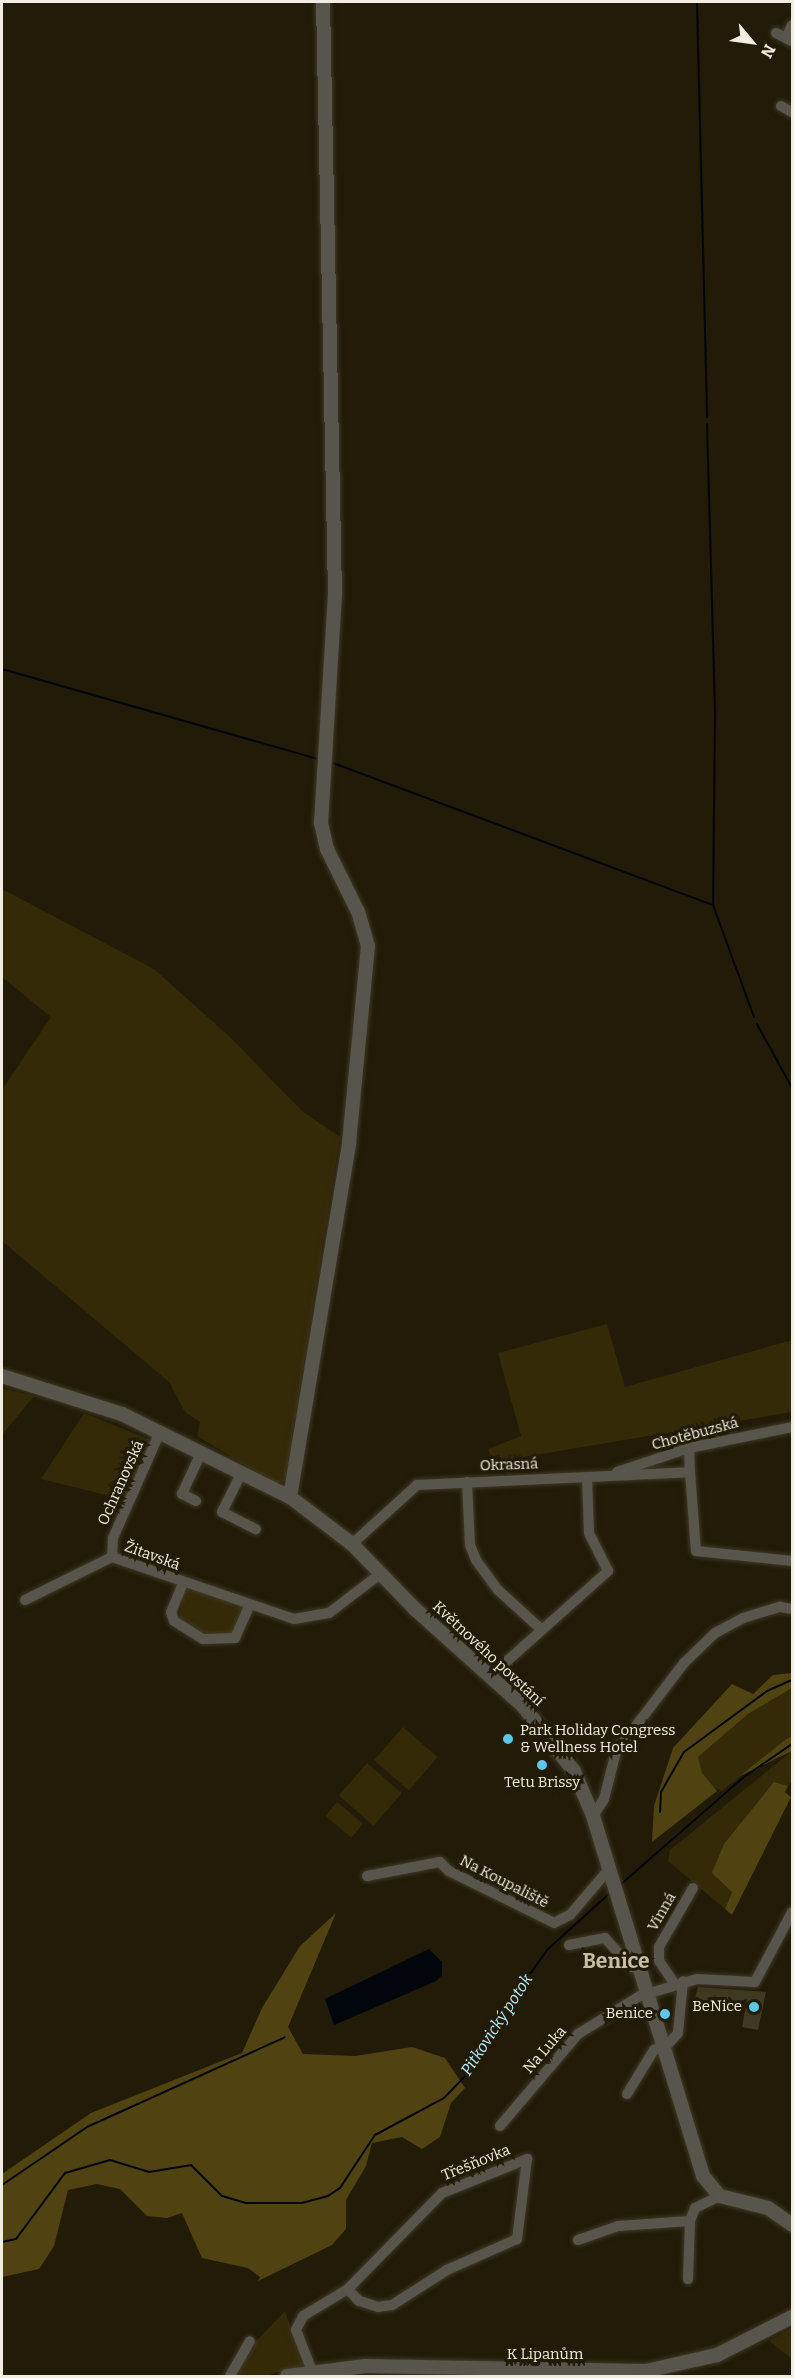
<!DOCTYPE html>
<meta charset="utf-8">
<style>
body{margin:0}
#map{position:relative;width:794px;height:2378px;overflow:hidden;background:#211b07;font-family:Bitter,serif}
div>[style]{position:absolute}
[style*='--x']{left:calc(var(--x)*1px);top:calc(var(--y)*1px);width:calc(var(--w)*1px);rotate:calc(var(--a)*1deg)}
.green>*{inset:0;background:#342a07;transform-origin:0 0}
.forest>*{inset:0;background:#514311}
.water>*{inset:0;background:#00060b}
.stream>*{height:2px;margin:-1px;padding:0 1px;transform-origin:1px;border-radius:1px;background:#00060b}
.building>*{inset:0;background:#3f3924}
.roads{filter:drop-shadow(0 0 2px #3e3926) drop-shadow(0 0 2px #3e3926)}
.minor>*{height:10px;margin:-5px;padding:0 5px;transform-origin:5px;border-radius:5px;background:#58554c}
.tertiary>*{height:14px;margin:-7px;padding:0 7px;transform-origin:7px;border-radius:7px;background:#58554c}
.dots>*{width:16px;height:16px;translate:-50% -50%;box-sizing:border-box;border:3px solid #211b07;border-radius:50%}
span{translate:-50% -50%;white-space:nowrap;text-align:center;line-height:1.15;-webkit-text-stroke:6px #211b07;paint-order:stroke}
.street-label{font-size:15px;color:#f1eee1}
.poi-label{font-size:15px;color:#f1eee1}
.left{translate:0 -50%;text-align:left}
.right{translate:-100% -50%;text-align:right}
.water-label{font-size:16px;color:#b7ebfe;font-style:italic}
.district-label{font-size:21px;color:#c5bea5;font-weight:700}
.frame{position:absolute;inset:0;border:3px solid #f1eee1;pointer-events:none}
.north{position:absolute;left:722px;top:12px;width:60px;height:60px;-webkit-text-stroke:4px #211b07;paint-order:stroke;rotate:119deg;font-size:16px;font-weight:700;line-height:24px;text-align:center;color:#f1eee1}
.north::after{content:'';display:block;margin:auto;width:21px;height:27px;background:#f1eee1;clip-path:polygon(50% 0,100% 100%,50% 72%,0 100%)}
</style>
<div id="map">
<div class="green">
<div style="clip-path:polygon(2px 889px,154px 969px,231px 1038px,303px 1112px,340px 1137px,285px 1481px,276px 1484px,197px 1436px,200px 1422px,185px 1412px,169px 1382px,2px 1241px,2px 1090px,51px 1017px,2px 977px)"></div>
<div style="clip-path:polygon(607px 1324px,625px 1387px,792px 1340px,792px 1412px,493px 1462px,488px 1449px,521px 1436px,498px 1353px)"></div>
<div style="clip-path:polygon(2px 1388px,34px 1396px,2px 1435px)"></div>
<div style="clip-path:polygon(84px 1413px,153px 1441px,126px 1500px,41px 1479px)"></div>
<div style="clip-path:polygon(191px 1587px,238px 1601px,244px 1609px,234px 1634px,206px 1634px,179px 1619px,184px 1589px)"></div>
<div style="clip-path:polygon(792px 1688px,792px 1736px,722px 1791px,710px 1785px,695px 1762px,698px 1757px,748px 1714px)"></div>
<div style="left:403px;top:1727px;width:46px;height:44px;rotate:41deg"></div>
<div style="clip-path:polygon(792px 1751px,792px 1781px,788px 1786px,774px 1782px,725px 1909px,668px 1861px,670px 1850px)"></div>
<div style="left:367px;top:1763px;width:46px;height:43px;rotate:41deg"></div>
<div style="left:337px;top:1802px;width:34px;height:18px;rotate:40deg"></div>
<div style="clip-path:polygon(285px 2311px,304px 2366px,265px 2376px,234px 2376px,253px 2344px)"></div>
<div style="clip-path:polygon(792px 2328px,792px 2359px,769px 2341px)"></div>
</div>
<div class="forest">
<div style="clip-path:polygon(792px 1673px,792px 1688px,748px 1714px,698px 1757px,702px 1773px,717px 1791px,652px 1842px,654px 1806px,673px 1748px,732px 1684px,753px 1694px,773px 1675px)"></div>
<div style="clip-path:polygon(792px 1736px,792px 1751px,740px 1776px,785px 1740px)"></div>
<div style="clip-path:polygon(774px 1782px,788px 1786px,785px 1792px,791px 1797px,732px 1915px,725px 1909px,732px 1892px,712px 1873px,724px 1844px)"></div>
<div style="clip-path:polygon(336px 1913px,288px 2027px,303px 2054px,355px 2056px,412px 2047px,445px 2058px,465px 2088px,451px 2103px,440px 2137px,422px 2149px,402px 2137px,372px 2143px,366px 2166px,346px 2200px,346px 2229px,332px 2245px,258px 2281px,260px 2277px,248px 2268px,202px 2258px,182px 2213px,167px 2218px,147px 2216px,120px 2189px,97px 2184px,68px 2190px,54px 2246px,39px 2269px,2px 2277px,2px 2174px,91px 2113px,242px 2053px,262px 2008px,300px 1946px)"></div>
</div>
<div class="water">
<div style="clip-path:polygon(429px 1949px,442px 1962px,442px 1975px,436px 1981px,334px 2025px,325px 1999px)"></div>
</div>
<div class="stream">
<div style="--x:697;--y:2;--w:415;--a:88.6"></div>
<div style="--x:707;--y:424;--w:293;--a:88.4"></div>
<div style="--x:715;--y:717;--w:188;--a:90.6"></div>
<div style="--x:713;--y:905;--w:119;--a:69.9"></div>
<div style="--x:2;--y:669;--w:329;--a:15.9"></div>
<div style="--x:333;--y:763;--w:405;--a:20.5"></div>
<div style="--x:757;--y:1024;--w:73;--a:61.3"></div>
<div style="--x:660;--y:1812;--w:20;--a:-87"></div>
<div style="--x:661;--y:1792;--w:46;--a:-60.1"></div>
<div style="--x:684;--y:1752;--w:103;--a:-36.3"></div>
<div style="--x:767;--y:1691;--w:27;--a:-24"></div>
<div style="--x:620;--y:1885;--w:164;--a:-41.1"></div>
<div style="--x:744;--y:1777;--w:58;--a:-34.5"></div>
<div style="--x:2;--y:2185;--w:103;--a:-34.3"></div>
<div style="--x:87;--y:2127;--w:217;--a:-24.4"></div>
<div style="--x:2;--y:2242;--w:14;--a:-12"></div>
<div style="--x:16;--y:2239;--w:82;--a:-53.4"></div>
<div style="--x:65;--y:2173;--w:47;--a:-16.1"></div>
<div style="--x:110;--y:2160;--w:41;--a:17.1"></div>
<div style="--x:149;--y:2172;--w:43;--a:-9.5"></div>
<div style="--x:191;--y:2165;--w:44;--a:45"></div>
<div style="--x:222;--y:2196;--w:26;--a:16"></div>
<div style="--x:247;--y:2203;--w:55;--a:0"></div>
<div style="--x:302;--y:2203;--w:27;--a:-15"></div>
<div style="--x:328;--y:2196;--w:14;--a:-34"></div>
<div style="--x:340;--y:2188;--w:64;--a:-56.6"></div>
<div style="--x:375;--y:2135;--w:78;--a:-28.2"></div>
<div style="--x:444;--y:2098;--w:30;--a:-46"></div>
<div style="--x:465;--y:2076;--w:37;--a:-64"></div>
<div style="--x:481;--y:2043;--w:114;--a:-54.6"></div>
<div style="--x:547;--y:1950;--w:86;--a:-42.2"></div>
</div>
<div class="building">
<div style="clip-path:polygon(698px 1987px,766px 1992px,758px 2030px,742px 2027px,747px 1999px,728px 2004px,714px 1996px,710px 2009px,693px 2005px)"></div>
</div>
<div class="roads">
<div class="minor">
<div style="--x:776;--y:33;--w:18;--a:27"></div>
<div style="--x:786;--y:38;--w:14;--a:-65"></div>
<div style="--x:781;--y:106;--w:13;--a:29"></div>
<div style="--x:689;--y:1448;--w:24;--a:88"></div>
<div style="--x:242;--y:1472;--w:45;--a:116.6"></div>
<div style="--x:222;--y:1512;--w:38;--a:27"></div>
<div style="--x:617;--y:1472;--w:76;--a:-18.4"></div>
<div style="--x:689;--y:1448;--w:105;--a:-11.5"></div>
<div style="--x:467;--y:1482;--w:63;--a:87.3"></div>
<div style="--x:470;--y:1545;--w:16;--a:68"></div>
<div style="--x:476;--y:1560;--w:37;--a:54"></div>
<div style="--x:498;--y:1590;--w:59;--a:42.3"></div>
<div style="--x:196;--y:1501;--w:16;--a:-153"></div>
<div style="--x:182;--y:1494;--w:47;--a:-65.1"></div>
<div style="--x:352;--y:1544;--w:88;--a:-42.2"></div>
<div style="--x:417;--y:1485;--w:273;--a:-2.7"></div>
<div style="--x:690;--y:1472;--w:79;--a:85.7"></div>
<div style="--x:696;--y:1551;--w:97;--a:5.9"></div>
<div style="--x:112;--y:1557;--w:192;--a:18.8"></div>
<div style="--x:294;--y:1619;--w:36;--a:-10"></div>
<div style="--x:329;--y:1613;--w:64;--a:-37.4"></div>
<div style="--x:183;--y:1583;--w:31;--a:112"></div>
<div style="--x:171;--y:1612;--w:9;--a:72"></div>
<div style="--x:174;--y:1621;--w:34;--a:32"></div>
<div style="--x:203;--y:1639;--w:32;--a:-2"></div>
<div style="--x:235;--y:1638;--w:36;--a:-66"></div>
<div style="--x:25;--y:1600;--w:97;--a:-26.3"></div>
<div style="--x:112;--y:1557;--w:19;--a:-87"></div>
<div style="--x:113;--y:1538;--w:116;--a:-66.1"></div>
<div style="--x:506;--y:1662;--w:137;--a:-41.7"></div>
<div style="--x:608;--y:1571;--w:42;--a:-116.6"></div>
<div style="--x:589;--y:1533;--w:55;--a:-92.1"></div>
<div style="--x:593;--y:1816;--w:20;--a:-57"></div>
<div style="--x:604;--y:1799;--w:49;--a:-75.7"></div>
<div style="--x:616;--y:1752;--w:112;--a:-52.6"></div>
<div style="--x:684;--y:1663;--w:43;--a:-44.1"></div>
<div style="--x:715;--y:1633;--w:32;--a:-28"></div>
<div style="--x:743;--y:1618;--w:39;--a:-17"></div>
<div style="--x:780;--y:1607;--w:12;--a:9"></div>
<div style="--x:367;--y:1876;--w:74;--a:-10.9"></div>
<div style="--x:440;--y:1862;--w:13;--a:45"></div>
<div style="--x:449;--y:1871;--w:117;--a:26.3"></div>
<div style="--x:554;--y:1923;--w:18;--a:-27"></div>
<div style="--x:570;--y:1915;--w:60;--a:-49.7"></div>
<div style="--x:569;--y:1945;--w:37;--a:-11"></div>
<div style="--x:605;--y:1938;--w:39;--a:48"></div>
<div style="--x:631;--y:1967;--w:11;--a:5"></div>
<div style="--x:674;--y:1983;--w:27;--a:-124"></div>
<div style="--x:659;--y:1961;--w:14;--a:-90"></div>
<div style="--x:659;--y:1947;--w:68;--a:-60"></div>
<div style="--x:627;--y:2094;--w:52;--a:-58.5"></div>
<div style="--x:654;--y:2050;--w:14;--a:-21"></div>
<div style="--x:667;--y:2045;--w:16;--a:-47"></div>
<div style="--x:678;--y:2033;--w:52;--a:-84.5"></div>
<div style="--x:500;--y:2126;--w:121;--a:-49.7"></div>
<div style="--x:578;--y:2034;--w:73;--a:-31.5"></div>
<div style="--x:640;--y:1996;--w:59;--a:-16.6"></div>
<div style="--x:697;--y:1979;--w:58;--a:3"></div>
<div style="--x:755;--y:1982;--w:79;--a:-62.1"></div>
<div style="--x:578;--y:2240;--w:42;--a:-19.3"></div>
<div style="--x:618;--y:2226;--w:72;--a:-4"></div>
<div style="--x:688;--y:2279;--w:58;--a:-88"></div>
<div style="--x:690;--y:2221;--w:14;--a:-69"></div>
<div style="--x:695;--y:2208;--w:28;--a:-26"></div>
<div style="--x:312;--y:2371;--w:44;--a:-111.3"></div>
<div style="--x:296;--y:2330;--w:16;--a:-63"></div>
<div style="--x:303;--y:2316;--w:52;--a:-31"></div>
<div style="--x:348;--y:2289;--w:134;--a:-45.6"></div>
<div style="--x:442;--y:2193;--w:92;--a:-21.8"></div>
<div style="--x:527;--y:2159;--w:81;--a:97.1"></div>
<div style="--x:517;--y:2239;--w:77;--a:156.1"></div>
<div style="--x:447;--y:2270;--w:65;--a:147.5"></div>
<div style="--x:392;--y:2305;--w:14;--a:172"></div>
<div style="--x:378;--y:2307;--w:20;--a:-162"></div>
<div style="--x:359;--y:2301;--w:16;--a:-133"></div>
<div style="--x:230;--y:2376;--w:40;--a:-60.3"></div>
</div>
<div class="tertiary">
<div style="--x:2;--y:1376;--w:126;--a:17.6"></div>
<div style="--x:122;--y:1414;--w:187;--a:26.3"></div>
<div style="--x:290;--y:1497;--w:78;--a:37.2"></div>
<div style="--x:352;--y:1544;--w:92;--a:45.9"></div>
<div style="--x:416;--y:1610;--w:144;--a:41.9"></div>
<div style="--x:523;--y:1706;--w:83;--a:51.9"></div>
<div style="--x:574;--y:1771;--w:49;--a:67.1"></div>
<div style="--x:593;--y:1816;--w:376;--a:73"></div>
<div style="--x:703;--y:2176;--w:26;--a:50"></div>
<div style="--x:720;--y:2196;--w:49;--a:14"></div>
<div style="--x:768;--y:2208;--w:29;--a:35"></div>
<div style="--x:290;--y:1497;--w:359;--a:-80.5"></div>
<div style="--x:349;--y:1143;--w:198;--a:-84.5"></div>
<div style="--x:368;--y:946;--w:35;--a:-106"></div>
<div style="--x:358;--y:912;--w:70;--a:-116.2"></div>
<div style="--x:327;--y:849;--w:27;--a:-103"></div>
<div style="--x:321;--y:823;--w:229;--a:-86.5"></div>
<div style="--x:335;--y:594;--w:592;--a:-91.16"></div>
<div style="--x:287;--y:2376;--w:79;--a:-7.3"></div>
<div style="--x:365;--y:2366;--w:281;--a:1"></div>
<div style="--x:646;--y:2371;--w:73;--a:-12.7"></div>
<div style="--x:717;--y:2355;--w:84;--a:-26.9"></div>
</div>
</div>
<div class="dots">
<div style="left:508px;top:1739px;background:#5dc7e8"></div>
<div style="left:542px;top:1765px;background:#5dc7e8"></div>
<div style="left:754px;top:2007px;background:#5dc7e8"></div>
<div style="left:665px;top:2014px;background:#5dc7e8"></div>
</div>
<div class="street-label">
<span style="left:695px;top:1434px;rotate:-15deg">Chotěbuzská</span>
<span style="left:509px;top:1465px;rotate:-2deg">Okrasná</span>
<span style="left:121px;top:1483px;rotate:-66deg">Ochranovská</span>
<span style="left:152px;top:1556px;rotate:20deg">Žitavská</span>
<span style="left:488px;top:1654px;rotate:43deg">Květnového povstání</span>
<span style="left:504px;top:1882px;rotate:27deg">Na Koupaliště</span>
<span style="left:662px;top:1912px;rotate:-60deg">Vinná</span>
<span style="left:545px;top:2050px;rotate:-49deg">Na Luka</span>
<span style="left:476px;top:2163px;rotate:-22deg">Třešňovka</span>
<span style="left:545px;top:2355px">K Lipanům</span>
</div>
<div class="poi-label">
<span class="left" style="left:520px;top:1739px">Park Holiday Congress<br>&amp; Wellness Hotel</span>
<span style="left:542px;top:1783px">Tetu Brissy</span>
<span class="right" style="left:742px;top:2007px">BeNice</span>
<span class="right" style="left:653px;top:2014px">Benice</span>
</div>
<div class="water-label">
<span style="left:497px;top:2025px;rotate:-57deg">Pitkovický potok</span>
</div>
<div class="district-label">
<span style="left:616px;top:1961px">Benice</span>
</div>
<div class="frame"></div>
<div class="north">N</div>
</div>
